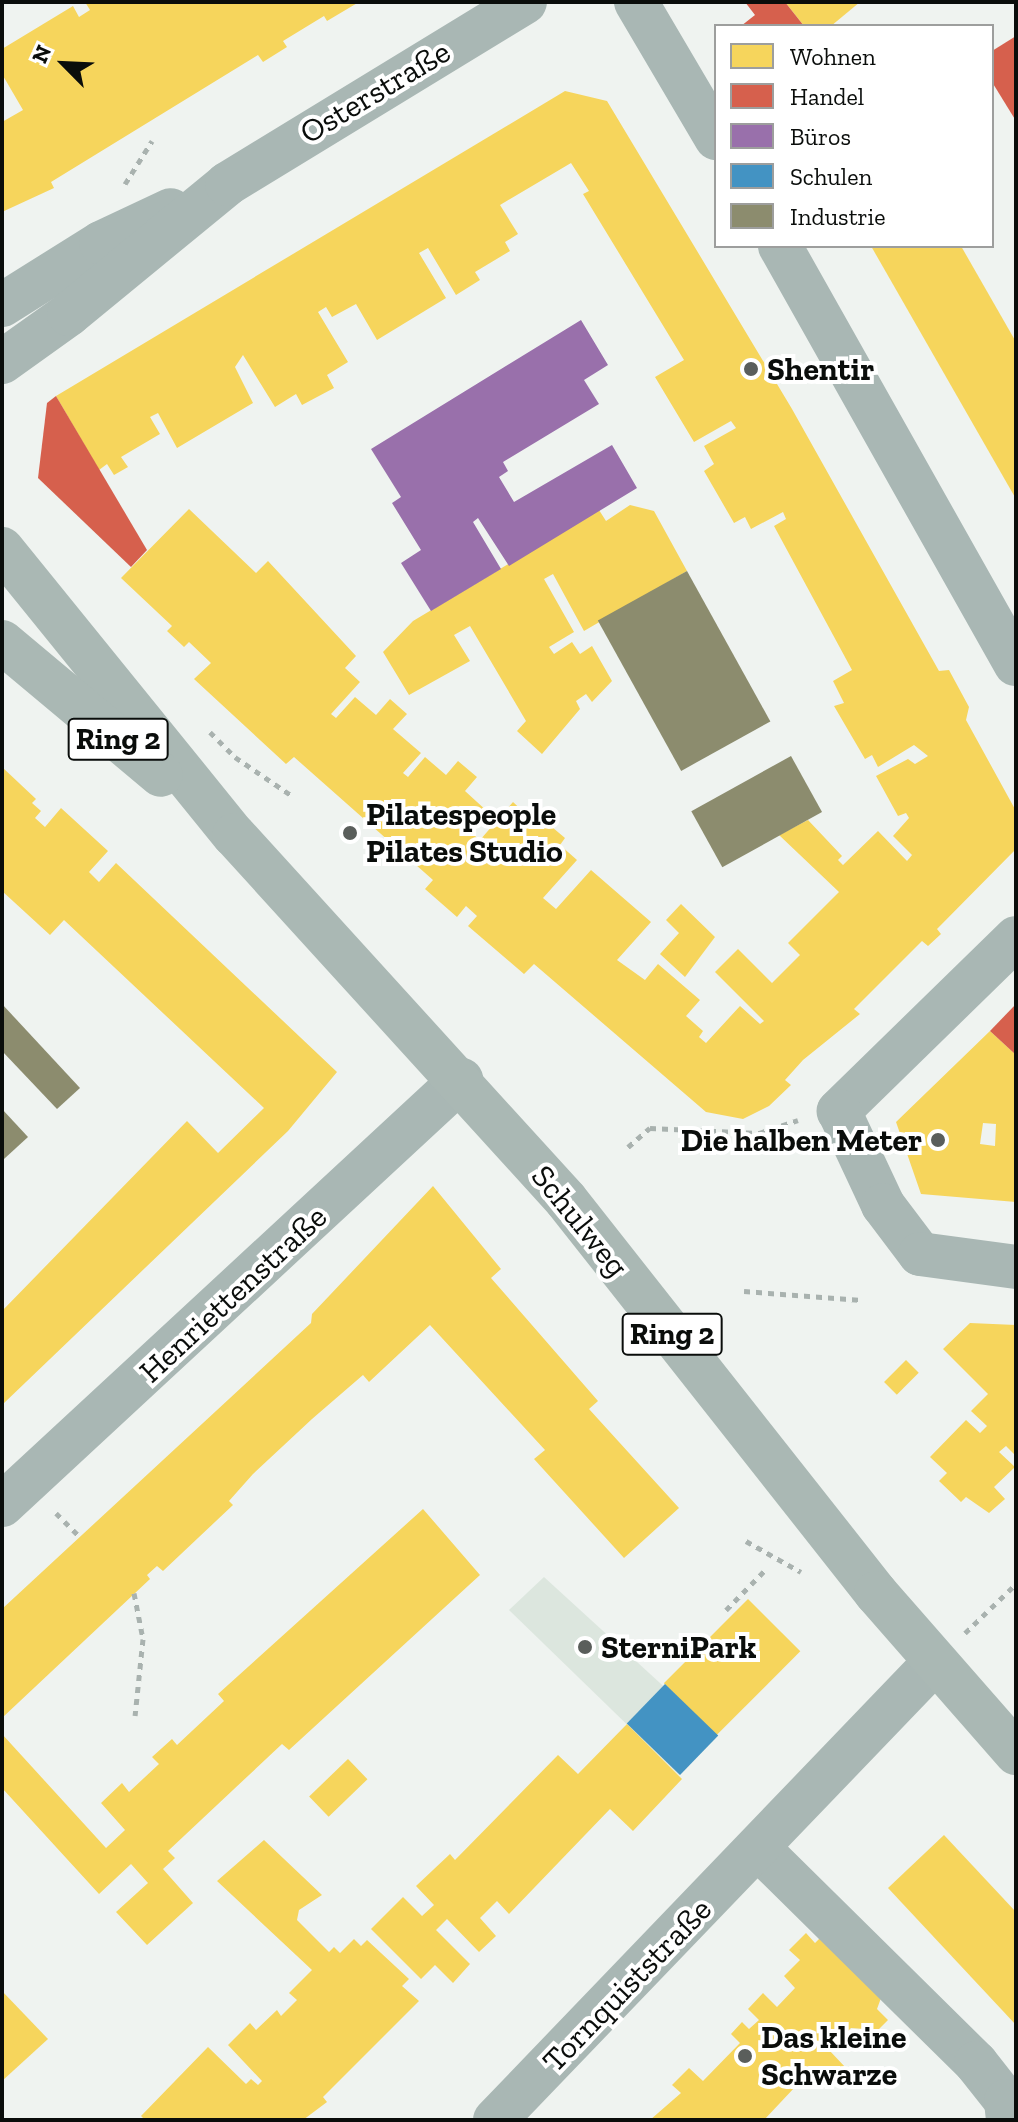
<!DOCTYPE html>
<meta charset="utf-8">
<style>
body{margin:0}
#map{position:relative;width:1018px;height:2122px;overflow:hidden;background:#eff3f0;font-family:"Zilla Slab",serif}
div>[style]{position:absolute}
[style*='--x']{left:calc(var(--x)*1px);top:calc(var(--y)*1px);width:calc(var(--w)*1px);rotate:calc(var(--a)*1deg)}
.built>*{inset:0;background:#dce6de}
.homes>*{inset:0;background:#f6d55c;transform-origin:0 0}
.shops>*{inset:0;background:#d6604d}
.offices>*{inset:0;background:#9970ab}
.schools>*{inset:0;background:#4393c3;transform-origin:0 0}
.industry>*{inset:0;background:#8c8c6e;transform-origin:0 0}
.path>*{height:5px;margin-top:-2.5px;transform-origin:0;background:repeating-linear-gradient(90deg,#a9b2af 0 6px,transparent 0 12px)}
.minor>*{height:44px;margin:-22px;padding:0 22px;transform-origin:22px;border-radius:22px;background:#a9b7b4}
.major>*{height:44px;margin:-22px;padding:0 22px;transform-origin:22px;border-radius:22px;background:#aab8b4}
.dots>*{width:22px;height:22px;translate:-50% -50%;box-sizing:border-box;border:4px solid #fff;border-radius:50%}
span{translate:-50% -50%;white-space:nowrap;text-align:center;line-height:1.15;-webkit-text-stroke:8px #fff;paint-order:stroke}
.shield-label span{padding:2px 6px;background:#fff;border:2px solid;border-radius:6px;-webkit-text-stroke-width:0}
.shield-label{font-size:30px;color:#0a0d0b;font-weight:700}
.street-label{font-size:32px;color:#0a0d0b}
.poi-label{font-size:32px;color:#0a0d0b;font-weight:700}
.left{translate:0 -50%;text-align:left}
.right{translate:-100% -50%;text-align:right}
.frame{position:absolute;inset:0;border:4px solid #0a0d0b;pointer-events:none}
.legend{position:absolute;left:714px;top:24px;width:280px;height:224px;box-sizing:border-box;background:#fff;border:2px solid #9d9e9d;margin:0;padding:10px 14px;list-style:none;font-size:24px;color:#0a0d0b}
.legend li{display:flex;align-items:center;gap:16px;height:40px}
.legend b{width:40px;border:2px solid #9d9e9d}
.north{position:absolute;left:24px;top:24px;width:80px;height:80px;-webkit-text-stroke:6px #fff;paint-order:stroke;rotate:294deg;font-size:22px;font-weight:700;line-height:32px;text-align:center;color:#0a0d0b}
.north::after{content:'';display:block;margin:auto;width:28px;height:36px;background:#0a0d0b;clip-path:polygon(50% 0,100% 100%,50% 72%,0 100%)}
</style>
<div id="map">
<div class="built">
<div style="clip-path:polygon(544px 1577px,718px 1736px,679px 1775px,509px 1610px)"></div>
</div>
<div class="homes">
<div style="clip-path:polygon(85px 2px,359px 2px,327px 21px,324px 16px,283px 41px,287px 47px,263px 62px,258px 55px,51px 182px,54px 188px,2px 212px,2px 122px,23px 110px,2px 74px,2px 49px,73px 6px,79px 17px,90px 10px)"></div>
<div style="clip-path:polygon(785px 2px,860px 2px,831px 26px,804px 26px)"></div>
<div style="clip-path:polygon(565px 91px,607px 101px,792px 409px,939px 671px,949px 670px,969px 707px,966px 720px,1016px 811px,1016px 849px,937px 929px,941px 934px,928px 946px,922px 941px,854px 1009px,860px 1014px,803px 1060px,785px 1080px,791px 1085px,769px 1106px,743px 1119px,706px 1112px,534px 964px,524px 974px,468px 926px,477px 916px,466px 906px,457px 917px,425px 889px,433px 880px,294px 757px,286px 764px,194px 679px,211px 663px,189px 642px,184px 647px,167px 631px,172px 626px,121px 578px,189px 509px,256px 573px,268px 561px,356px 656px,345px 668px,360px 682px,331px 714px,336px 718px,355px 697px,376px 715px,390px 699px,407px 714px,393px 729px,421px 753px,403px 773px,408px 777px,425px 757px,446px 775px,458px 761px,477px 777px,465px 791px,488px 812px,470px 832px,480px 840px,513px 802px,528px 816px,533px 811px,565px 838px,560px 845px,577px 860px,543px 898px,556px 909px,591px 870px,651px 922px,617px 960px,645px 980px,658px 964px,700px 1000px,686px 1016px,703px 1031px,699px 1037px,706px 1043px,740px 1006px,760px 1024px,764px 1021px,715px 972px,738px 949px,772px 983px,800px 955px,788px 943px,839px 892px,779px 835px,808px 820px,842px 856px,838px 860px,843px 865px,878px 831px,907px 861px,912px 855px,893px 836px,909px 818px,906px 813px,898px 816px,876px 776px,908px 759px,915px 764px,928px 756px,914px 745px,878px 767px,872px 755px,865px 759px,834px 706px,844px 703px,833px 681px,852px 670px,774px 526px,786px 519px,783px 512px,751px 529px,745px 517px,734px 523px,704px 471px,714px 464px,704px 446px,736px 428px,731px 421px,694px 442px,655px 377px,684px 360px,583px 194px,589px 191px,571px 163px,500px 205px,518px 234px,505px 242px,510px 251px,475px 272px,480px 280px,456px 295px,428px 248px,419px 253px,446px 298px,377px 340px,356px 304px,332px 317px,326px 307px,318px 312px,348px 362px,327px 375px,334px 388px,302px 405px,296px 394px,275px 407px,243px 355px,235px 367px,253px 403px,177px 448px,158px 413px,150px 417px,160px 434px,121px 457px,128px 467px,114px 475px,107px 464px,99px 470px,56px 396px)"></div>
<div style="clip-path:polygon(871px 246px,961px 246px,1016px 342px,1016px 499px)"></div>
<div style="clip-path:polygon(630px 505px,654px 511px,687px 571px,584px 631px,553px 574px,544px 579px,574px 632px,549px 647px,554px 654px,572px 642px,580px 654px,592px 646px,612px 681px,592px 702px,586px 694px,576px 701px,580px 709px,542px 754px,517px 731px,526px 721px,470px 626px,454px 635px,470px 661px,409px 695px,383px 652px,413px 621px,599px 510px,606px 521px)"></div>
<div style="clip-path:polygon(2px 767px,36px 799px,32px 803px,41px 811px,35px 818px,45px 827px,61px 808px,108px 851px,89px 872px,99px 882px,116px 863px,337px 1072px,288px 1131px,2px 1405px,2px 1311px,187px 1121px,218px 1153px,264px 1108px,64px 920px,50px 935px,2px 891px)"></div>
<div style="clip-path:polygon(681px 904px,715px 937px,685px 977px,660px 954px,679px 933px,666px 920px)"></div>
<div style="clip-path:polygon(evenodd,990px 1031px,1016px 1055px,1016px 1202px,921px 1194px,896px 1122px,990px 1031px,983px 1123px,996px 1124px,995px 1146px,980px 1144px,983px 1123px)"></div>
<div style="clip-path:polygon(433px 1186px,501px 1269px,491px 1278px,598px 1401px,589px 1409px,679px 1508px,624px 1558px,534px 1459px,545px 1450px,430px 1325px,369px 1382px,363px 1375px,312px 1419px,253px 1474px,229px 1501px,233px 1505px,163px 1571px,157px 1566px,147px 1575px,150px 1579px,2px 1718px,2px 1609px,311px 1323px,312px 1314px)"></div>
<div style="clip-path:polygon(970px 1323px,1016px 1325px,1016px 1456px,1006px 1446px,999px 1452px,1015px 1467px,994px 1487px,1005px 1499px,989px 1513px,966px 1497px,961px 1502px,939px 1481px,947px 1473px,930px 1457px,966px 1420px,980px 1433px,987px 1426px,971px 1411px,988px 1394px,943px 1349px)"></div>
<div style="left:906px;top:1360px;width:18px;height:31px;rotate:45deg"></div>
<div style="clip-path:polygon(423px 1509px,480px 1575px,289px 1750px,282px 1744px,168px 1851px,175px 1858px,163px 1869px,193px 1903px,147px 1945px,116px 1912px,148px 1883px,131px 1864px,99px 1894px,2px 1788px,2px 1734px,106px 1848px,125px 1830px,101px 1803px,122px 1783px,129px 1792px,159px 1764px,152px 1757px,172px 1739px,177px 1745px,224px 1701px,218px 1694px)"></div>
<div style="left:748px;top:1599px;width:74px;height:119px;rotate:45deg"></div>
<div style="clip-path:polygon(627px 1724px,682px 1779px,633px 1831px,610px 1809px,509px 1914px,497px 1901px,480px 1918px,496px 1936px,479px 1952px,447px 1919px,436px 1930px,470px 1964px,453px 1983px,435px 1965px,421px 1979px,371px 1929px,403px 1897px,422px 1916px,434px 1905px,416px 1886px,450px 1854px,455px 1860px,558px 1755px,578px 1774px)"></div>
<div style="left:348px;top:1759px;width:28px;height:54px;rotate:46deg"></div>
<div style="clip-path:polygon(944px 1835px,1016px 1912px,1016px 2025px,888px 1888px)"></div>
<div style="clip-path:polygon(264px 1840px,322px 1895px,299px 1910px,297px 1920px,329px 1952px,334px 1947px,340px 1953px,354px 1939px,361px 1946px,367px 1940px,409px 1979px,402px 1986px,419px 2001px,323px 2097px,327px 2102px,303px 2120px,145px 2120px,141px 2116px,208px 2047px,246px 2084px,251px 2079px,258px 2085px,262px 2081px,228px 2045px,250px 2023px,256px 2030px,277px 2010px,281px 2016px,297px 2000px,289px 1993px,312px 1970px,217px 1881px)"></div>
<div style="clip-path:polygon(806px 1933px,815px 1943px,820px 1938px,881px 1998px,877px 2009px,888px 2020px,878px 2030px,851px 2028px,829px 2050px,846px 2068px,830px 2084px,811px 2070px,764px 2120px,650px 2120px,681px 2093px,672px 2085px,689px 2068px,703px 2081px,740px 2043px,731px 2034px,742px 2022px,749px 2029px,759px 2020px,748px 2009px,763px 1993px,777px 2007px,795px 1988px,784px 1976px,800px 1960px,789px 1950px)"></div>
<div style="clip-path:polygon(2px 1991px,48px 2039px,2px 2081px)"></div>
</div>
<div class="shops">
<div style="clip-path:polygon(745px 2px,785px 2px,804px 26px,741px 26px,755px 15px)"></div>
<div style="clip-path:polygon(1016px 36px,1016px 121px,992px 82px,992px 51px)"></div>
<div style="clip-path:polygon(56px 396px,147px 550px,131px 567px,38px 478px,47px 403px)"></div>
<div style="clip-path:polygon(1016px 1004px,1016px 1055px,990px 1031px)"></div>
</div>
<div class="offices">
<div style="clip-path:polygon(581px 320px,608px 365px,584px 380px,599px 404px,503px 462px,508px 471px,499px 477px,514px 502px,612px 445px,637px 488px,509px 566px,478px 518px,473px 522px,501px 569px,431px 611px,401px 563px,421px 550px,392px 503px,401px 497px,371px 449px)"></div>
</div>
<div class="schools">
<div style="left:665px;top:1684px;width:74px;height:55px;rotate:44deg"></div>
</div>
<div class="industry">
<div style="left:687px;top:571px;width:172px;height:102px;rotate:61deg"></div>
<div style="left:791px;top:756px;width:64px;height:114px;rotate:61deg"></div>
<div style="clip-path:polygon(2px 1004px,80px 1088px,57px 1109px,2px 1051px)"></div>
<div style="clip-path:polygon(2px 1109px,28px 1137px,4px 1159px,2px 1157px)"></div>
</div>
<div class="path">
<div style="--x:125;--y:184;--w:51;--a:-57.9"></div>
<div style="--x:210;--y:732;--w:35;--a:45"></div>
<div style="--x:235;--y:757;--w:68;--a:34.2"></div>
<div style="--x:628;--y:1147;--w:29;--a:-41"></div>
<div style="--x:650;--y:1128;--w:109;--a:2.6"></div>
<div style="--x:759;--y:1133;--w:41;--a:-18.4"></div>
<div style="--x:744;--y:1291;--w:118;--a:4.4"></div>
<div style="--x:56;--y:1513;--w:33;--a:45"></div>
<div style="--x:746;--y:1541;--w:63;--a:29.4"></div>
<div style="--x:134;--y:1593;--w:47;--a:78.9"></div>
<div style="--x:143;--y:1639;--w:77;--a:95.9"></div>
<div style="--x:726;--y:1610;--w:56;--a:-45.7"></div>
<div style="--x:965;--y:1633;--w:71;--a:-43.9"></div>
</div>
<div class="minor">
<div style="--x:636;--y:2;--w:158;--a:59.5"></div>
<div style="--x:780;--y:246;--w:480;--a:60.6"></div>
<div style="--x:2;--y:305;--w:117;--a:-32.1"></div>
<div style="--x:101;--y:243;--w:77;--a:-25.2"></div>
<div style="--x:2;--y:362;--w:82;--a:-35.6"></div>
<div style="--x:69;--y:314;--w:205;--a:-39.4"></div>
<div style="--x:227;--y:184;--w:349;--a:-31.4"></div>
<div style="--x:1016;--y:938;--w:248;--a:135.7"></div>
<div style="--x:839;--y:1111;--w:104;--a:64.9"></div>
<div style="--x:883;--y:1205;--w:61;--a:52.9"></div>
<div style="--x:920;--y:1254;--w:97;--a:7.7"></div>
<div style="--x:2;--y:1505;--w:626;--a:-42.8"></div>
<div style="--x:759;--y:1849;--w:305;--a:44.6"></div>
<div style="--x:976;--y:2063;--w:48;--a:51.7"></div>
<div style="--x:1006;--y:2101;--w:19;--a:84"></div>
<div style="--x:495;--y:2120;--w:635;--a:-46.15"></div>
</div>
<div class="major">
<div style="--x:2;--y:549;--w:368;--a:51"></div>
<div style="--x:234;--y:835;--w:493;--a:47.7"></div>
<div style="--x:566;--y:1200;--w:501;--a:51.73"></div>
<div style="--x:876;--y:1593;--w:213;--a:48.8"></div>
<div style="--x:2;--y:642;--w:207;--a:39.9"></div>
</div>
<div class="dots">
<div style="left:751px;top:369px;background:#5a5e5b"></div>
<div style="left:350px;top:833px;background:#5a5e5b"></div>
<div style="left:938px;top:1140px;background:#5a5e5b"></div>
<div style="left:585px;top:1647px;background:#5a5e5b"></div>
<div style="left:745px;top:2056px;background:#5a5e5b"></div>
</div>
<div class="shield-label">
<span style="left:118px;top:739px">Ring 2</span>
<span style="left:672px;top:1334px">Ring 2</span>
</div>
<div class="street-label">
<span style="left:375px;top:92px;rotate:-31deg">Osterstraße</span>
<span style="left:580px;top:1221px;rotate:51deg">Schulweg</span>
<span style="left:233px;top:1294px;rotate:-43deg">Henriettenstraße</span>
<span style="left:627px;top:1985px;rotate:-46deg">Tornquiststraße</span>
</div>
<div class="poi-label">
<span class="left" style="left:767px;top:369px">Shentir</span>
<span class="left" style="left:366px;top:833px">Pilatespeople<br>Pilates Studio</span>
<span class="right" style="left:922px;top:1140px">Die halben Meter</span>
<span class="left" style="left:601px;top:1647px">SterniPark</span>
<span class="left" style="left:761px;top:2056px">Das kleine<br>Schwarze</span>
</div>
<div class="frame"></div>
<ul class="legend">
<li><b style="height:22px;background:#f6d55c"></b>Wohnen</li>
<li><b style="height:22px;background:#d6604d"></b>Handel</li>
<li><b style="height:22px;background:#9970ab"></b>Büros</li>
<li><b style="height:22px;background:#4393c3"></b>Schulen</li>
<li><b style="height:22px;background:#8c8c6e"></b>Industrie</li>
</ul>
<div class="north">N</div>
</div>
